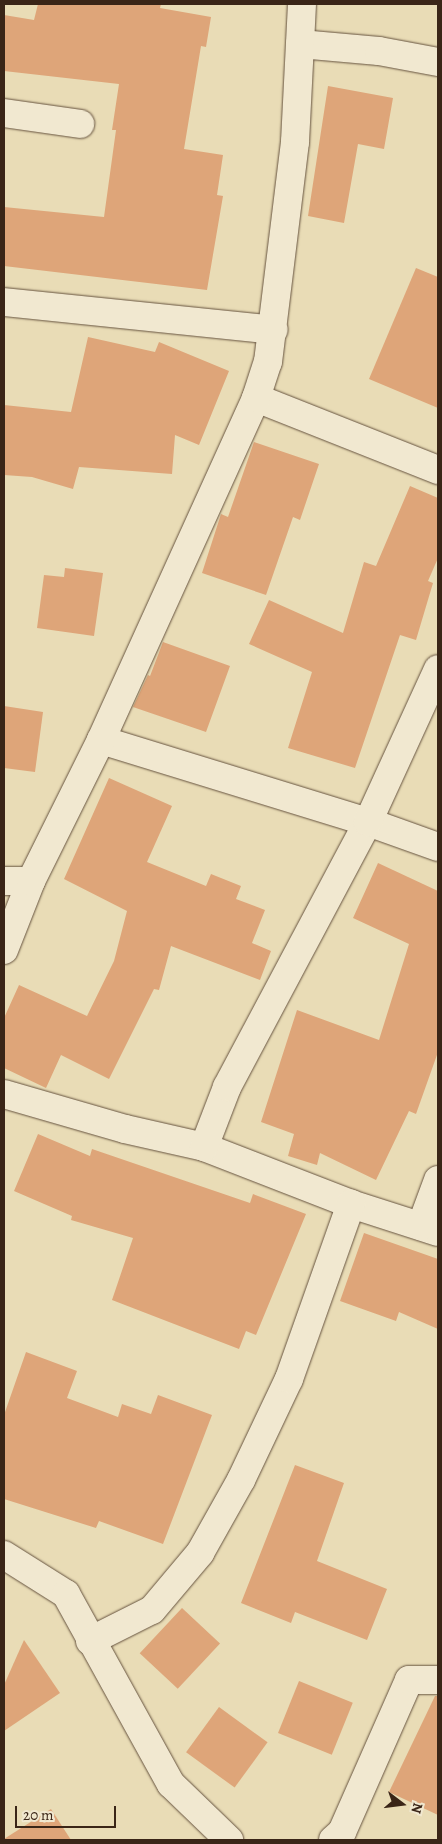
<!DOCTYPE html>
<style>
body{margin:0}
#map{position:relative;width:442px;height:1844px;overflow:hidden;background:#e9dcb6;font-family:Alegreya,serif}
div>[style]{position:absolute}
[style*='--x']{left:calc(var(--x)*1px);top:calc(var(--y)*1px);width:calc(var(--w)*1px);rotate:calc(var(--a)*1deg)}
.building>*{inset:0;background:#dea579;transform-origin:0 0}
.roads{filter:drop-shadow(0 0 1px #66533f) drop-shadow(0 0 1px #66533f)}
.minor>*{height:28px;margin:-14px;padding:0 14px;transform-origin:14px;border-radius:14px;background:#f1e8d0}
span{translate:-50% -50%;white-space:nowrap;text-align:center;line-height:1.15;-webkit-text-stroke:4.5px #f1e8d0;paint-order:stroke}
.frame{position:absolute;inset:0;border:5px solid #3a2517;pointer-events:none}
.north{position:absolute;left:377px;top:1779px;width:50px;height:50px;-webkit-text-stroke:4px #f1e8d0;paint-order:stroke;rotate:105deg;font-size:14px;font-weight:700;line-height:20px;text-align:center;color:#3a2517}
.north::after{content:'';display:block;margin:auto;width:18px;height:22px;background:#3a2517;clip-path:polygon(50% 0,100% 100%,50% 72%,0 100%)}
.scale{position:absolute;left:15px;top:1806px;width:101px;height:22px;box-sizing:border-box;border:2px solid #3a2517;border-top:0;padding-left:6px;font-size:15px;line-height:18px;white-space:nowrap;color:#3a2517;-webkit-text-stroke:4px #f1e8d0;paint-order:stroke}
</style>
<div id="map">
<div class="building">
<div style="clip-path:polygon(38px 4px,161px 4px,160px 8px,211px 17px,206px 47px,201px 46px,184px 149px,223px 155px,217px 195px,223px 196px,207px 290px,4px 266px,4px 207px,104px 217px,116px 130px,112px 130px,119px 84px,4px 71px,4px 15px,34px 20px)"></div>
<div style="clip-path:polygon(328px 86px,393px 98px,384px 149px,358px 144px,344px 223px,308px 216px)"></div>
<div style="clip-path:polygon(416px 268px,438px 277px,438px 408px,369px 379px)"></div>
<div style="clip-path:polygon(88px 337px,155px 352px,159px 342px,229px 371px,199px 445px,175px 435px,172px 474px,79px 467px,73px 489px,32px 477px,4px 475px,4px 405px,71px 412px)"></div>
<div style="clip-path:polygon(254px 442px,319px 464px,300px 520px,293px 517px,266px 595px,202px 573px,221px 514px,228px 517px)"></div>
<div style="clip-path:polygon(410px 486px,438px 498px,438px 558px,428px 581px,433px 583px,416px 640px,400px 635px,355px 768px,288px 748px,312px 672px,249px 644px,269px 600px,343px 633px,364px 562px,376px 566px)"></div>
<div style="clip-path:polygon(65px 568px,103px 573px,94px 636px,37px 628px,44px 575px,64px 577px)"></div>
<div style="clip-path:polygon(163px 642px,230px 666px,206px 732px,133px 707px,148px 675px,150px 676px)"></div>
<div style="clip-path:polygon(4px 706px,43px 712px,35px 772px,4px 768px)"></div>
<div style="clip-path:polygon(109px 778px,172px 806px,147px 862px,206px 886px,211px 874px,241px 886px,236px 899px,265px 910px,252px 943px,271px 951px,260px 980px,171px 946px,159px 990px,154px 989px,109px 1079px,61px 1055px,46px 1088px,4px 1068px,4px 1018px,19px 985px,87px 1016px,114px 961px,127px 911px,64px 879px)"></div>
<div style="clip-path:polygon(378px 863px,438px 891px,438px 1052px,416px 1114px,409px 1111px,376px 1180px,320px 1153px,317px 1165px,288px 1156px,294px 1134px,261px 1122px,297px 1010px,379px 1040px,409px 944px,353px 918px)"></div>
<div style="clip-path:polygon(38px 1134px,90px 1156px,92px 1149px,250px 1203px,253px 1194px,306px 1214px,256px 1335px,246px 1331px,239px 1349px,112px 1300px,133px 1238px,71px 1220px,72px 1216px,14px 1191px)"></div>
<div style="clip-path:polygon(364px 1233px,438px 1259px,438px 1329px,399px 1312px,396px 1321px,340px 1301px)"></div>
<div style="clip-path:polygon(26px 1352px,77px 1371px,67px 1398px,118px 1417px,122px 1404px,151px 1414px,158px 1395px,212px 1415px,163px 1544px,99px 1521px,96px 1528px,4px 1499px,4px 1415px)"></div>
<div style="clip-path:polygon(295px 1465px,344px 1483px,317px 1561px,387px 1589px,367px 1640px,295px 1612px,291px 1623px,241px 1603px)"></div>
<div style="left:182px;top:1608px;width:52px;height:62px;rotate:43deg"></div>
<div style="clip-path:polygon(24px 1640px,60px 1693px,4px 1731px,4px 1685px)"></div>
<div style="left:299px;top:1681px;width:58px;height:56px;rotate:22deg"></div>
<div style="clip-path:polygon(435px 1696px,438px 1696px,438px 1815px,389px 1792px)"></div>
<div style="left:219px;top:1707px;width:60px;height:56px;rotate:36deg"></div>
<div style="clip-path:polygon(51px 1809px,71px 1840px,4px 1840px,4px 1839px)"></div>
</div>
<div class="roads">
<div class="minor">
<div style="--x:300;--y:44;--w:79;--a:5.1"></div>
<div style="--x:379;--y:51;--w:60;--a:10.6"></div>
<div style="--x:4;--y:113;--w:77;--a:8.2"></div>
<div style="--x:4;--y:302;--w:271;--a:5.9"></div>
<div style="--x:256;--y:398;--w:196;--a:21.6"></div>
<div style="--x:101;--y:740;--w:279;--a:17.1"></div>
<div style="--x:368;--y:822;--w:74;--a:19.7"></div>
<div style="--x:4;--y:881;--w:27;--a:0"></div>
<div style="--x:4;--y:950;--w:74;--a:-68.6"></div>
<div style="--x:31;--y:881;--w:157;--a:-63.6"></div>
<div style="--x:101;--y:740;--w:375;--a:-65.6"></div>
<div style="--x:256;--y:398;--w:38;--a:-72"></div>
<div style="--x:268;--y:362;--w:222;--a:-83"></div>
<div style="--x:295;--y:142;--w:138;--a:-87.1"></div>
<div style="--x:4;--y:1094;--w:126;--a:16.1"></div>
<div style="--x:125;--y:1129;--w:81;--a:12.8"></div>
<div style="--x:204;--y:1147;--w:158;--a:21.2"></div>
<div style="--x:351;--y:1204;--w:91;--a:17.8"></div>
<div style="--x:204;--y:1147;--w:64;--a:-69"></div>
<div style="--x:227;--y:1087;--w:300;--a:-62"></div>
<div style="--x:368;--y:822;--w:168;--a:-65.4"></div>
<div style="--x:421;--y:1226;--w:49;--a:-69.7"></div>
<div style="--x:4;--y:1555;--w:73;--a:32.2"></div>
<div style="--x:66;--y:1594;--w:217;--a:61.1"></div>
<div style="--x:171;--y:1784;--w:81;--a:44"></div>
<div style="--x:90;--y:1641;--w:69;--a:-26.6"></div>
<div style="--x:152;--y:1610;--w:75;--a:-49.9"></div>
<div style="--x:200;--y:1553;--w:84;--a:-60.7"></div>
<div style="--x:241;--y:1480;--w:112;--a:-64.6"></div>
<div style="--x:289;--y:1379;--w:186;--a:-70.5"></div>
<div style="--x:333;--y:1840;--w:12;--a:-42"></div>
<div style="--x:342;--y:1832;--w:166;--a:-66.2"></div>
<div style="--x:409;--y:1680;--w:29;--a:0"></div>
</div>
</div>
<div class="frame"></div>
<div class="north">N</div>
<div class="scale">20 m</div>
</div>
